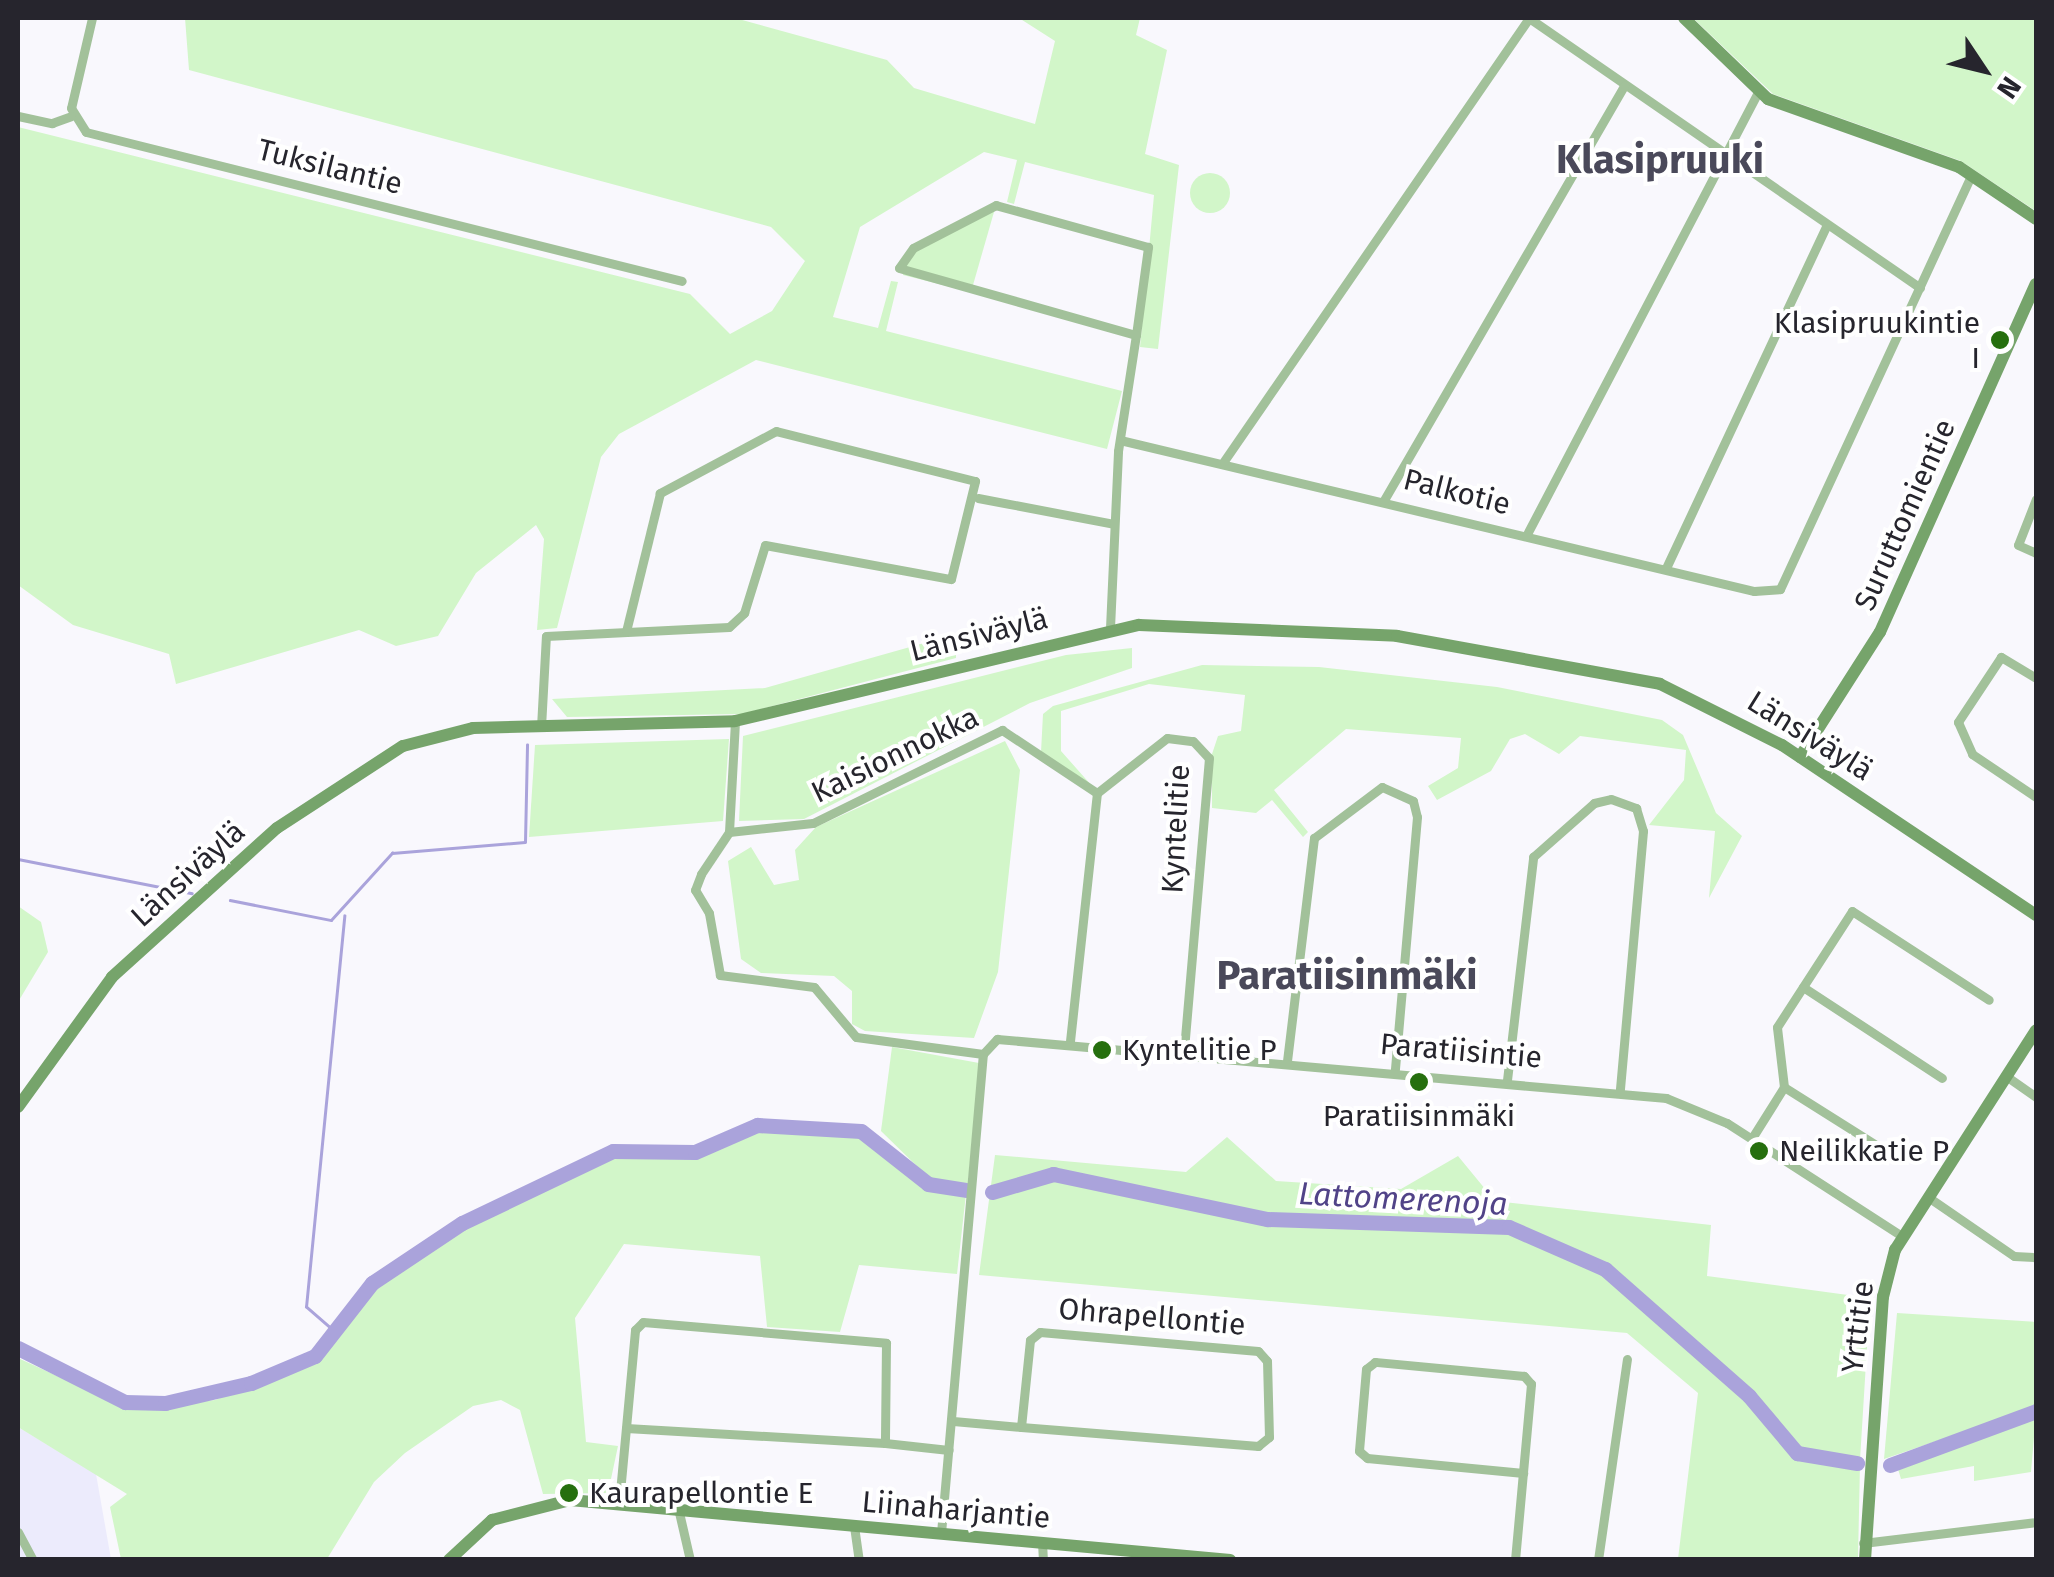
<!DOCTYPE html>
<meta charset="utf-8">
<style>
body{margin:0}
#map{position:relative;width:2054px;height:1577px;overflow:hidden;background:#f9f8fd;font-family:"Fira Sans",sans-serif}
div>[style]{position:absolute}
[style*='--x']{left:calc(var(--x)*1px);top:calc(var(--y)*1px);width:calc(var(--w)*1px);rotate:calc(var(--a)*1deg)}
.built>*{inset:0;background:#ecebfc}
.green>*{inset:0;background:#d2f6c9}
.round{border-radius:50%}
.stream>*{height:2.5px;margin:-1.25px;padding:0 1.25px;transform-origin:1.25px;border-radius:1.25px;background:#aaa3db}
.river>*{height:15px;margin:-7.5px;padding:0 7.5px;transform-origin:7.5px;border-radius:7.5px;background:#aaa3db}
.street>*{height:9px;margin:-4.5px;padding:0 4.5px;transform-origin:4.5px;border-radius:4.5px;background:#a2c19a}
.secondary>*{height:12px;margin:-6px;padding:0 6px;transform-origin:6px;border-radius:6px;background:#76a46b}
.dots>*{width:28px;height:28px;translate:-50% -50%;box-sizing:border-box;border:5px solid #fff;border-radius:50%}
span{translate:-50% -50%;white-space:nowrap;text-align:center;line-height:1.15;-webkit-text-stroke:8px #fff;paint-order:stroke}
.street-label{font-size:30px;color:#26252d}
.poi-label{font-size:30px;color:#26252d}
.right{translate:-100% -50%;text-align:right}
.left{translate:0 -50%;text-align:left}
.water-label{font-size:32px;color:#514388;font-style:italic}
.district-label{font-size:40px;color:#4a495a;font-weight:700}
.frame{position:absolute;inset:0;border:20px solid #26252d;pointer-events:none}
.north{position:absolute;left:1934px;top:20px;width:100px;height:100px;-webkit-text-stroke:8px #fff;paint-order:stroke;rotate:125deg;font-size:28px;font-weight:700;line-height:40px;text-align:center;color:#26252d}
.north::after{content:'';display:block;margin:auto;width:35px;height:45px;background:#26252d;clip-path:polygon(50% 0,100% 100%,50% 72%,0 100%)}
</style>
<div id="map">
<div class="built">
<div style="clip-path:polygon(18px 1427px,96px 1474px,111px 1559px,18px 1559px)"></div>
</div>
<div class="green">
<div style="clip-path:polygon(185px 18px,735px 18px,887px 60px,914px 88px,1035px 124px,1055px 41px,1019px 18px,1140px 18px,1136px 35px,1167px 50px,1145px 154px,1179px 165px,1158px 349px,1140px 347px,1154px 195px,1025px 162px,1014px 204px,1007px 202px,1017px 160px,984px 152px,860px 227px,833px 317px,878px 328px,891px 281px,898px 282px,886px 331px,1122px 391px,1107px 449px,756px 360px,619px 434px,601px 457px,557px 628px,537px 630px,544px 539px,536px 525px,476px 573px,438px 636px,396px 646px,359px 630px,176px 684px,169px 654px,73px 625px,18px 585px,18px 127px,690px 294px,730px 334px,772px 311px,805px 261px,771px 227px,189px 70px)"></div>
<div style="clip-path:polygon(1693px 18px,2036px 18px,2036px 211px,1961px 161px,1773px 94px)"></div>
<div class="round" style="left:1190px;top:173px;width:40px;height:40px"></div>
<div style="clip-path:polygon(996px 205px,971px 292px,903px 275px,907px 254px)"></div>
<div style="clip-path:polygon(956px 634px,956px 658px,742px 714px,567px 717px,552px 699px,765px 688px)"></div>
<div style="clip-path:polygon(1132px 648px,1132px 668px,1030px 703px,804px 819px,739px 821px,743px 736px,1066px 655px)"></div>
<div style="clip-path:polygon(1202px 665px,1319px 667px,1497px 687px,1662px 720px,1683px 735px,1716px 813px,1742px 836px,1709px 898px,1715px 831px,1649px 825px,1684px 780px,1686px 750px,1580px 736px,1559px 754px,1525px 734px,1510px 739px,1491px 771px,1437px 800px,1428px 786px,1458px 768px,1461px 738px,1346px 729px,1274px 790px,1308px 832px,1303px 837px,1272px 800px,1256px 813px,1212px 808px,1212px 754px,1218px 736px,1241px 731px,1245px 695px,1149px 684px,1061px 711px,1061px 751px,1092px 786px,1041px 752px,1043px 714px,1053px 706px)"></div>
<div style="clip-path:polygon(729px 739px,723px 821px,529px 837px,535px 745px)"></div>
<div style="clip-path:polygon(1005px 741px,1020px 770px,998px 972px,974px 1038px,865px 1031px,852px 1024px,852px 991px,834px 976px,761px 973px,741px 959px,728px 861px,751px 847px,774px 885px,799px 880px,795px 850px,816px 827px)"></div>
<div style="clip-path:polygon(18px 906px,41px 922px,48px 952px,18px 1002px)"></div>
<div style="clip-path:polygon(892px 1047px,979px 1063px,968px 1184px,930px 1179px,881px 1131px)"></div>
<div style="clip-path:polygon(752px 1131px,866px 1136px,927px 1186px,966px 1194px,957px 1274px,859px 1265px,840px 1332px,767px 1327px,760px 1256px,624px 1244px,575px 1318px,586px 1442px,618px 1446px,608px 1493px,543px 1494px,520px 1410px,501px 1400px,473px 1406px,405px 1453px,374px 1482px,327px 1559px,121px 1559px,110px 1507px,127px 1494px,18px 1427px,18px 1358px,129px 1409px,215px 1400px,316px 1361px,382px 1280px,439px 1240px,622px 1154px,690px 1157px)"></div>
<div style="clip-path:polygon(1227px 1137px,1276px 1181px,1401px 1189px,1458px 1156px,1495px 1201px,1711px 1225px,1707px 1276px,1870px 1298px,1860px 1460px,1839px 1461px,1860px 1465px,1858px 1559px,1678px 1559px,1698px 1393px,1627px 1333px,979px 1275px,995px 1155px,1186px 1172px)"></div>
<div style="clip-path:polygon(1897px 1313px,2036px 1322px,2036px 1407px,1884px 1459px)"></div>
<div style="clip-path:polygon(2036px 1414px,2031px 1472px,1974px 1481px,1974px 1466px,1901px 1479px,1898px 1469px,1921px 1457px)"></div>
</div>
<div class="stream">
<div style="--x:18;--y:859;--w:177;--a:11.1"></div>
<div style="--x:230;--y:900;--w:103;--a:11.2"></div>
<div style="--x:331;--y:920;--w:91;--a:-47.7"></div>
<div style="--x:392;--y:853;--w:133;--a:-4.7"></div>
<div style="--x:525;--y:842;--w:97;--a:-88.8"></div>
<div style="--x:335;--y:1332;--w:38;--a:-139"></div>
<div style="--x:306;--y:1307;--w:393;--a:-84.4"></div>
</div>
<div class="river">
<div style="--x:992;--y:1192;--w:64;--a:-16.4"></div>
<div style="--x:1053;--y:1174;--w:219;--a:11.9"></div>
<div style="--x:1267;--y:1219;--w:242;--a:1.9"></div>
<div style="--x:1509;--y:1227;--w:105;--a:23.6"></div>
<div style="--x:1605;--y:1269;--w:192;--a:41.4"></div>
<div style="--x:1749;--y:1396;--w:75;--a:49.9"></div>
<div style="--x:1797;--y:1453;--w:61;--a:9.5"></div>
<div style="--x:18;--y:1348;--w:120;--a:26.8"></div>
<div style="--x:125;--y:1402;--w:40;--a:1.4"></div>
<div style="--x:165;--y:1403;--w:88;--a:-13.1"></div>
<div style="--x:251;--y:1383;--w:69;--a:-22.9"></div>
<div style="--x:315;--y:1356;--w:93;--a:-52"></div>
<div style="--x:372;--y:1283;--w:108;--a:-33.7"></div>
<div style="--x:462;--y:1223;--w:167;--a:-25.5"></div>
<div style="--x:613;--y:1151;--w:82;--a:0.7"></div>
<div style="--x:695;--y:1152;--w:68;--a:-23.5"></div>
<div style="--x:757;--y:1125;--w:104;--a:3.3"></div>
<div style="--x:861;--y:1131;--w:85;--a:38.3"></div>
<div style="--x:928;--y:1184;--w:38;--a:9"></div>
<div style="--x:1890;--y:1465;--w:156;--a:-20.3"></div>
</div>
<div class="street">
<div style="--x:92;--y:18;--w:92;--a:103.1"></div>
<div style="--x:71;--y:108;--w:28;--a:58"></div>
<div style="--x:86;--y:132;--w:614;--a:14.04"></div>
<div style="--x:1529;--y:18;--w:475;--a:34.6"></div>
<div style="--x:18;--y:116;--w:35;--a:12"></div>
<div style="--x:52;--y:123;--w:20;--a:-20"></div>
<div style="--x:1120;--y:440;--w:652;--a:13.4"></div>
<div style="--x:1754;--y:591;--w:26;--a:-4"></div>
<div style="--x:1780;--y:589;--w:456;--a:-65.2"></div>
<div style="--x:1224;--y:461;--w:538;--a:-55.45"></div>
<div style="--x:978;--y:498;--w:138;--a:10.8"></div>
<div style="--x:2036;--y:499;--w:49;--a:111.4"></div>
<div style="--x:2018;--y:545;--w:20;--a:24"></div>
<div style="--x:1384;--y:500;--w:479;--a:-59.9"></div>
<div style="--x:1526;--y:536;--w:501;--a:-62.41"></div>
<div style="--x:1666;--y:568;--w:379;--a:-64.9"></div>
<div style="--x:1110;--y:628;--w:177;--a:-87.4"></div>
<div style="--x:1118;--y:451;--w:117;--a:-81.2"></div>
<div style="--x:1136;--y:335;--w:89;--a:-82.2"></div>
<div style="--x:1148;--y:247;--w:158;--a:-164.6"></div>
<div style="--x:996;--y:205;--w:93;--a:152.6"></div>
<div style="--x:913;--y:248;--w:24;--a:125"></div>
<div style="--x:899;--y:268;--w:246;--a:15.8"></div>
<div style="--x:2036;--y:678;--w:41;--a:-149"></div>
<div style="--x:2001;--y:657;--w:78;--a:123.5"></div>
<div style="--x:1958;--y:722;--w:35;--a:66"></div>
<div style="--x:1972;--y:754;--w:77;--a:33.9"></div>
<div style="--x:541;--y:727;--w:91;--a:-86.9"></div>
<div style="--x:546;--y:636;--w:183;--a:-2.8"></div>
<div style="--x:729;--y:627;--w:21;--a:-43"></div>
<div style="--x:744;--y:613;--w:71;--a:-72.8"></div>
<div style="--x:765;--y:545;--w:189;--a:10.4"></div>
<div style="--x:951;--y:579;--w:101;--a:-76.2"></div>
<div style="--x:975;--y:481;--w:205;--a:-165.9"></div>
<div style="--x:776;--y:431;--w:132;--a:151.9"></div>
<div style="--x:660;--y:493;--w:142;--a:103.8"></div>
<div style="--x:729;--y:832;--w:111;--a:-86.9"></div>
<div style="--x:1803;--y:987;--w:166;--a:33.2"></div>
<div style="--x:1070;--y:1041;--w:249;--a:-83.8"></div>
<div style="--x:1097;--y:793;--w:89;--a:-38.2"></div>
<div style="--x:1167;--y:738;--w:26;--a:7"></div>
<div style="--x:1193;--y:741;--w:23;--a:47"></div>
<div style="--x:1209;--y:758;--w:295;--a:94.9"></div>
<div style="--x:983;--y:1054;--w:128;--a:-172.4"></div>
<div style="--x:856;--y:1037;--w:65;--a:-130"></div>
<div style="--x:814;--y:987;--w:95;--a:-172.7"></div>
<div style="--x:720;--y:975;--w:63;--a:-100.1"></div>
<div style="--x:709;--y:913;--w:27;--a:-121"></div>
<div style="--x:695;--y:890;--w:17;--a:-69"></div>
<div style="--x:701;--y:874;--w:50;--a:-56.3"></div>
<div style="--x:729;--y:832;--w:84;--a:-6.1"></div>
<div style="--x:813;--y:823;--w:211;--a:-26.2"></div>
<div style="--x:1002;--y:730;--w:114;--a:33.6"></div>
<div style="--x:1287;--y:1061;--w:225;--a:-83.1"></div>
<div style="--x:1314;--y:838;--w:85;--a:-36.9"></div>
<div style="--x:1382;--y:787;--w:34;--a:24"></div>
<div style="--x:1413;--y:801;--w:16;--a:76"></div>
<div style="--x:1417;--y:817;--w:254;--a:95"></div>
<div style="--x:2006;--y:1076;--w:37;--a:35"></div>
<div style="--x:1507;--y:1080;--w:225;--a:-83.3"></div>
<div style="--x:1533;--y:857;--w:81;--a:-41.5"></div>
<div style="--x:1594;--y:803;--w:17;--a:-13"></div>
<div style="--x:1611;--y:799;--w:27;--a:20"></div>
<div style="--x:1636;--y:808;--w:24;--a:73"></div>
<div style="--x:1643;--y:831;--w:261;--a:95.1"></div>
<div style="--x:1784;--y:1087;--w:128;--a:32.2"></div>
<div style="--x:1752;--y:1138;--w:60;--a:-57.9"></div>
<div style="--x:1784;--y:1087;--w:60;--a:-96.7"></div>
<div style="--x:1777;--y:1027;--w:138;--a:-57.1"></div>
<div style="--x:1852;--y:911;--w:163;--a:33"></div>
<div style="--x:1928;--y:1197;--w:104;--a:34.5"></div>
<div style="--x:2014;--y:1256;--w:22;--a:3"></div>
<div style="--x:953;--y:1421;--w:68;--a:5"></div>
<div style="--x:1021;--y:1427;--w:238;--a:4.6"></div>
<div style="--x:1258;--y:1446;--w:14;--a:-39"></div>
<div style="--x:1269;--y:1437;--w:76;--a:-91.5"></div>
<div style="--x:1267;--y:1361;--w:13;--a:-132"></div>
<div style="--x:1258;--y:1351;--w:219;--a:-175"></div>
<div style="--x:1040;--y:1332;--w:13;--a:141"></div>
<div style="--x:1030;--y:1340;--w:87;--a:95.9"></div>
<div style="--x:626;--y:1428;--w:259;--a:3.3"></div>
<div style="--x:619;--y:1503;--w:174;--a:-84.7"></div>
<div style="--x:635;--y:1330;--w:11;--a:-45"></div>
<div style="--x:643;--y:1322;--w:244;--a:4.9"></div>
<div style="--x:886;--y:1343;--w:100;--a:90.6"></div>
<div style="--x:885;--y:1443;--w:64;--a:6.2"></div>
<div style="--x:678;--y:1508;--w:53;--a:77"></div>
<div style="--x:854;--y:1526;--w:34;--a:82"></div>
<div style="--x:18;--y:1532;--w:32;--a:62"></div>
<div style="--x:941;--y:1533;--w:481;--a:-85"></div>
<div style="--x:983;--y:1054;--w:21;--a:-47"></div>
<div style="--x:997;--y:1039;--w:672;--a:5.04"></div>
<div style="--x:1666;--y:1098;--w:66;--a:22.3"></div>
<div style="--x:1727;--y:1123;--w:210;--a:32.9"></div>
<div style="--x:1042;--y:1542;--w:18;--a:87"></div>
<div style="--x:1863;--y:1543;--w:174;--a:-6.9"></div>
<div style="--x:1515;--y:1560;--w:177;--a:-84.8"></div>
<div style="--x:1531;--y:1384;--w:11;--a:-131"></div>
<div style="--x:1524;--y:1376;--w:150;--a:-174.6"></div>
<div style="--x:1375;--y:1362;--w:11;--a:142"></div>
<div style="--x:1366;--y:1369;--w:82;--a:94.9"></div>
<div style="--x:1359;--y:1451;--w:11;--a:41"></div>
<div style="--x:1367;--y:1458;--w:157;--a:5.5"></div>
<div style="--x:1598;--y:1560;--w:203;--a:-81.8"></div>
</div>
<div class="secondary">
<div style="--x:1684;--y:18;--w:117;--a:44"></div>
<div style="--x:1768;--y:99;--w:203;--a:19.6"></div>
<div style="--x:1959;--y:167;--w:93;--a:34"></div>
<div style="--x:1800;--y:757;--w:148;--a:-57.4"></div>
<div style="--x:1880;--y:632;--w:381;--a:-65.9"></div>
<div style="--x:18;--y:1107;--w:160;--a:-54.1"></div>
<div style="--x:112;--y:977;--w:222;--a:-42.1"></div>
<div style="--x:277;--y:828;--w:150;--a:-33.1"></div>
<div style="--x:403;--y:746;--w:72;--a:-14.4"></div>
<div style="--x:473;--y:728;--w:262;--a:-1.5"></div>
<div style="--x:735;--y:721;--w:415;--a:-13.4"></div>
<div style="--x:1139;--y:625;--w:258;--a:2.4"></div>
<div style="--x:1397;--y:636;--w:267;--a:10.3"></div>
<div style="--x:1660;--y:684;--w:136;--a:26.6"></div>
<div style="--x:1782;--y:745;--w:306;--a:33.8"></div>
<div style="--x:449;--y:1560;--w:59;--a:-42.9"></div>
<div style="--x:492;--y:1520;--w:81;--a:-14.4"></div>
<div style="--x:570;--y:1500;--w:663;--a:5.19"></div>
<div style="--x:1865;--y:1560;--w:264;--a:-86.1"></div>
<div style="--x:1883;--y:1297;--w:49;--a:-75.7"></div>
<div style="--x:1895;--y:1250;--w:261;--a:-57.3"></div>
</div>
<div class="dots">
<div style="left:2000px;top:340px;background:#266f0e"></div>
<div style="left:1102px;top:1050px;background:#266f0e"></div>
<div style="left:1419px;top:1082px;background:#266f0e"></div>
<div style="left:1759px;top:1151px;background:#266f0e"></div>
<div style="left:569px;top:1493px;background:#266f0e"></div>
</div>
<div class="street-label">
<span style="left:330px;top:167px;rotate:14deg">Tuksilantie</span>
<span style="left:1457px;top:492px;rotate:14deg">Palkotie</span>
<span style="left:1905px;top:515px;rotate:-66deg">Suruttomientie</span>
<span style="left:979px;top:635px;rotate:-14deg">Länsiväylä</span>
<span style="left:1810px;top:736px;rotate:32deg">Länsiväylä</span>
<span style="left:895px;top:755px;rotate:-26deg">Kaisionnokka</span>
<span style="left:1176px;top:829px;rotate:-87deg">Kyntelitie</span>
<span style="left:188px;top:874px;rotate:-42deg">Länsiväylä</span>
<span style="left:1461px;top:1051px;rotate:5deg">Paratiisintie</span>
<span style="left:1152px;top:1317px;rotate:5deg">Ohrapellontie</span>
<span style="left:1858px;top:1327px;rotate:-83deg">Yrttitie</span>
<span style="left:956px;top:1510px;rotate:5deg">Liinaharjantie</span>
</div>
<div class="poi-label">
<span class="right" style="left:1980px;top:340px">Klasipruukintie<br>I</span>
<span class="left" style="left:1122px;top:1050px">Kyntelitie P</span>
<span style="left:1419px;top:1116px">Paratiisinmäki</span>
<span class="left" style="left:1779px;top:1151px">Neilikkatie P</span>
<span class="left" style="left:589px;top:1493px">Kaurapellontie E</span>
</div>
<div class="water-label">
<span style="left:1403px;top:1199px;rotate:3deg">Lattomerenoja</span>
</div>
<div class="district-label">
<span style="left:1660px;top:160px">Klasipruuki</span>
<span style="left:1347px;top:976px">Paratiisinmäki</span>
</div>
<div class="frame"></div>
<div class="north">N</div>
</div>
